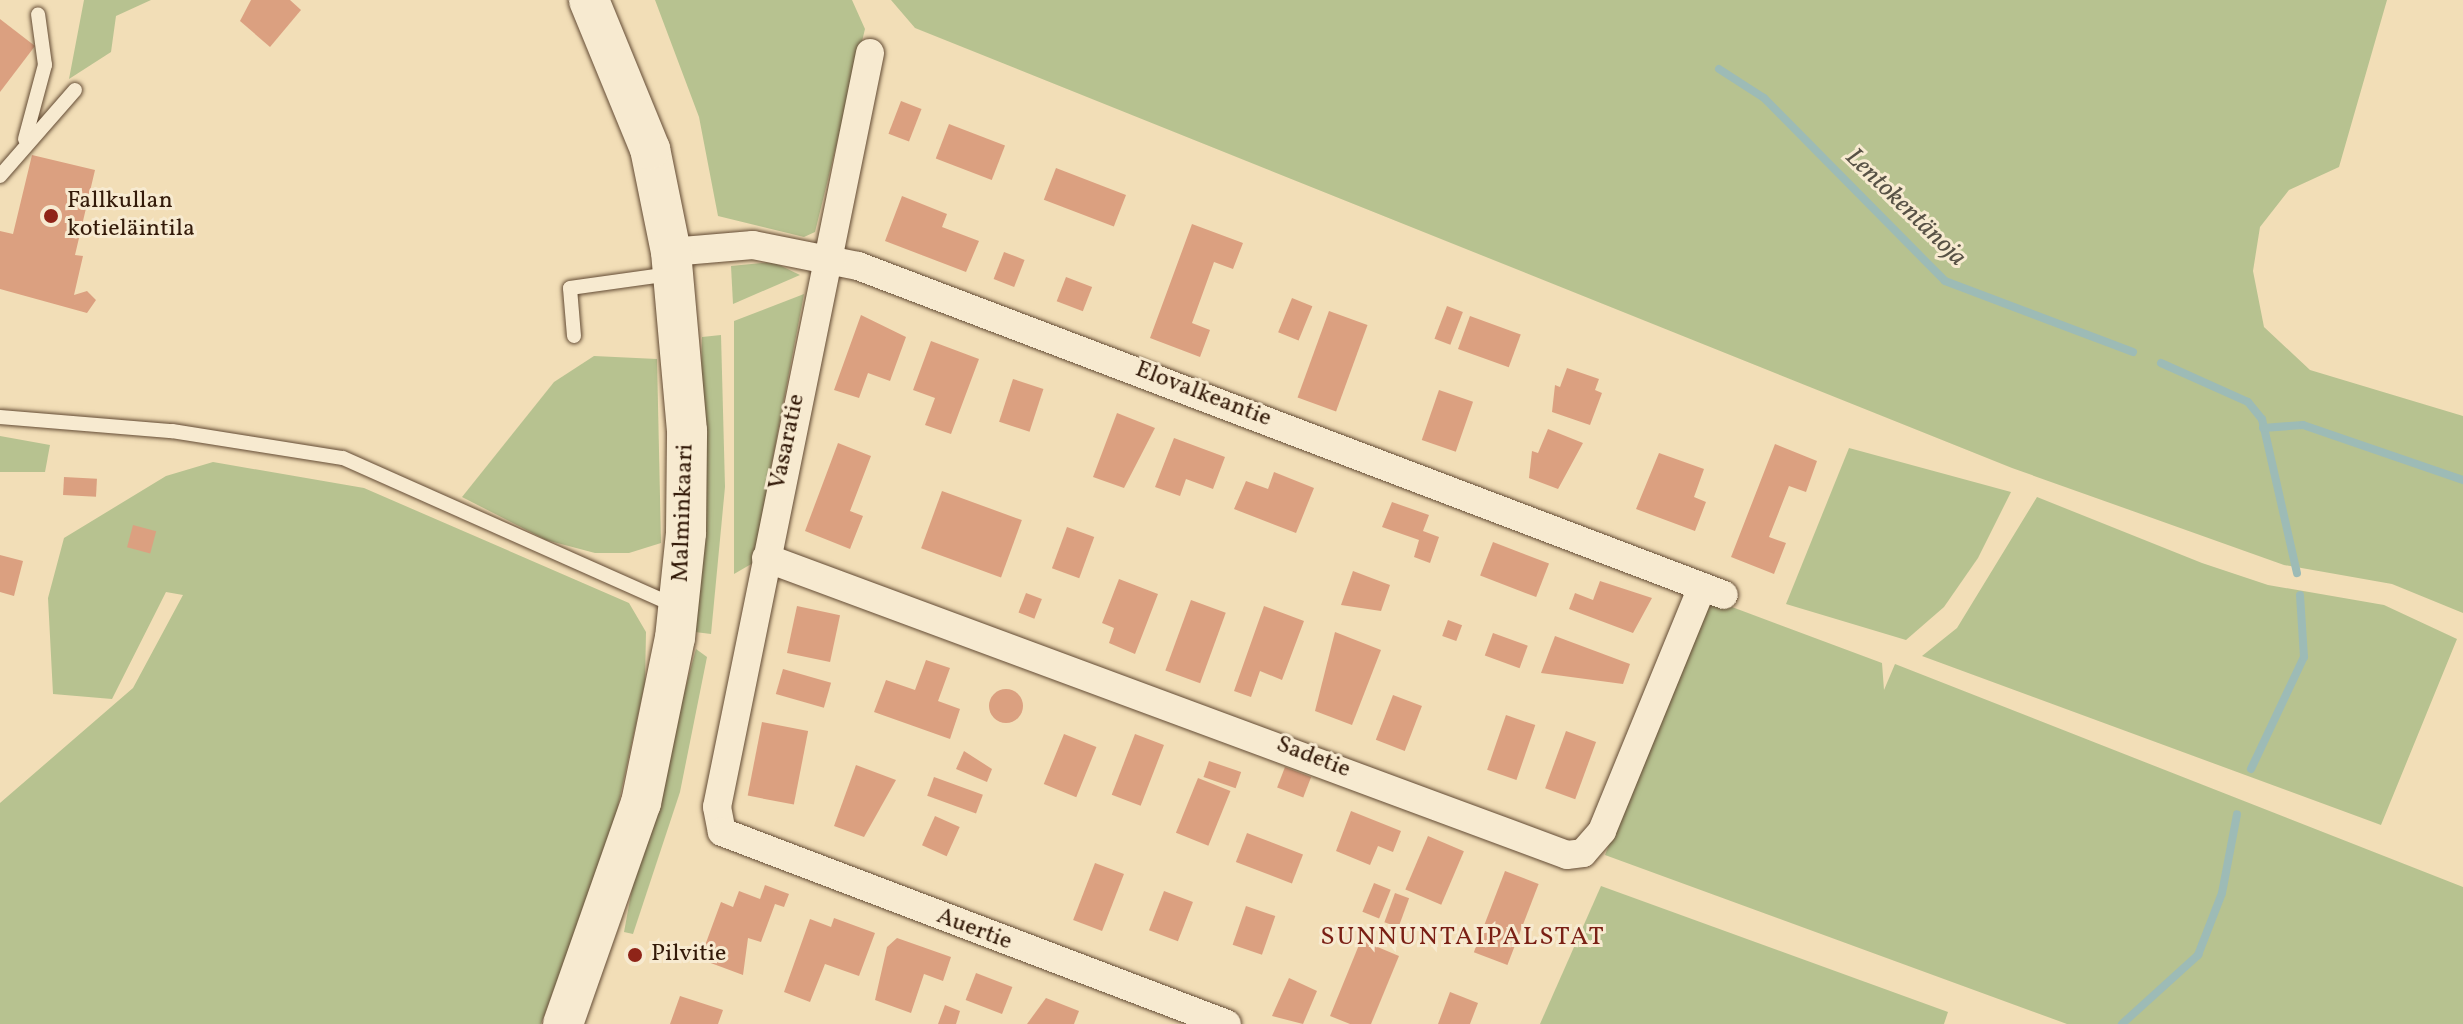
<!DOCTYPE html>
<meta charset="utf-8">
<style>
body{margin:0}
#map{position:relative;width:2463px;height:1024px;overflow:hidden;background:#f2deb7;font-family:Vollkorn,serif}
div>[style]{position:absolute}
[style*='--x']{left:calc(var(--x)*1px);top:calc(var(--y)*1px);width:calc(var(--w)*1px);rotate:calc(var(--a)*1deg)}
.green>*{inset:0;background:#b7c290}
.stream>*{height:8px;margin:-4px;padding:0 4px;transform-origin:4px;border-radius:4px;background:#9dbbb6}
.building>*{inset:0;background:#dba080;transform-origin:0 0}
.round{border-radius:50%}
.roads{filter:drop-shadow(0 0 2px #634b34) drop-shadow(0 0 2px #634b34)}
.lane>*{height:14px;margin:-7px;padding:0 7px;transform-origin:7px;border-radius:7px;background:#f7ead0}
.street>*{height:28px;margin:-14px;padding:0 14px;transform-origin:14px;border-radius:14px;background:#f7ead0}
.secondary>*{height:40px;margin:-20px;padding:0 20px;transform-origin:20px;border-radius:20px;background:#f7ead0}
.dots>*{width:22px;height:22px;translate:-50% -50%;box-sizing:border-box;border:4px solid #f7ead0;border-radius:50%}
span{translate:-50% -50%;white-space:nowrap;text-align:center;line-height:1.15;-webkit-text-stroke:6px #f7ead0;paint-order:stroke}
.poi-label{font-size:24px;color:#331a09}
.left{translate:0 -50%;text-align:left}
.street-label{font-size:24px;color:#331a09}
.water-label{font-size:26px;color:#585246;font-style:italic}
.neighbourhood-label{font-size:26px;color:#7a1f14;letter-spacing:2px}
</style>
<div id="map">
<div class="green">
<div style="clip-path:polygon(84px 0,151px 0,116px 16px,111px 52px,69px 79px)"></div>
<div style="clip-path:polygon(655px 0,852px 0,865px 29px,815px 232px,804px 237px,718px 216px,699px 117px)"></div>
<div style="clip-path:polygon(891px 0,2387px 0,2339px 167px,2289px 190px,2260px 227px,2253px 271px,2264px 327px,2310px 370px,2463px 416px,2463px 613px,2392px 584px,2284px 565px,2012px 468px,915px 28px)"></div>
<div style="clip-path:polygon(773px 262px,800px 275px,733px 304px,731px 266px)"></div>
<div style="clip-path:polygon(804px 294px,753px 563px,734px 574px,734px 321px)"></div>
<div style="clip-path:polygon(721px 335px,725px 487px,711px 634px,695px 632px,702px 337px)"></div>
<div style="clip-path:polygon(594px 356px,657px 359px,661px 543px,629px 553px,595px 553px,546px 540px,462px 497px,554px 382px)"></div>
<div style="clip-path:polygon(0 436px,50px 445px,45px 472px,0 472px)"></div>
<div style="clip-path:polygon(1849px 448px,2011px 492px,1978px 558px,1944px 607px,1906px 640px,1786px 604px)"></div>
<div style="clip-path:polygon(213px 462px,364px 488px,629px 603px,646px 632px,645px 683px,612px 833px,541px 1024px,0 1024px,0 803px,133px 688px,183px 595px,166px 592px,112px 699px,53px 694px,48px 598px,64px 538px,166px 476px)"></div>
<div style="clip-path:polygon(2037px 497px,2202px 563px,2268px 585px,2384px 605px,2457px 639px,2381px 825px,1922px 656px,1957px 628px)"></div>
<div style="clip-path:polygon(1716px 601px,1882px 663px,1884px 690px,1895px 664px,2463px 887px,2463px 1024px,2067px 1024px,1605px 855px,1702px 606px)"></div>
<div style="clip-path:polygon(696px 649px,707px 657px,680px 792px,633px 934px,624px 932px,634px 878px)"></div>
<div style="clip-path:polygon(1601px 886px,1948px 1012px,1944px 1024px,1540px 1024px)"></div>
</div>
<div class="stream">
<div style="--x:1719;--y:69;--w:54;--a:32.8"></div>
<div style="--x:1764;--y:98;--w:257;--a:45.3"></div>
<div style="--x:1945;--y:281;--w:201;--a:20.7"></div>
<div style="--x:2161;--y:363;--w:95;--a:24.1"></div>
<div style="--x:2248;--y:402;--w:22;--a:51"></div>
<div style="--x:2262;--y:419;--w:158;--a:77.2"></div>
<div style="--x:2263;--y:428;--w:40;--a:-4.3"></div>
<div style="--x:2303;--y:425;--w:169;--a:19"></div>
<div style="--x:2251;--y:769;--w:124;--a:-64.7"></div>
<div style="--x:2304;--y:657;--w:62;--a:-93.7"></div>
<div style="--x:2122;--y:1024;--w:103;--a:-42.2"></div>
<div style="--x:2198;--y:955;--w:66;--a:-68.8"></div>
<div style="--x:2222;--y:893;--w:80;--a:-79.2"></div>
</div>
<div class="building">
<div style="clip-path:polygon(251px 0,290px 0,301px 10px,270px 47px,240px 21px)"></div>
<div style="clip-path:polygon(0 19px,35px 46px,0 92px)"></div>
<div style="left:901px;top:101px;width:22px;height:35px;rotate:21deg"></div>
<div style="left:949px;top:124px;width:60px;height:37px;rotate:21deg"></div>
<div style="clip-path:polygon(32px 155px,95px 170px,75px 255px,83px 256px,74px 295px,87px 291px,96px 300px,87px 313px,0 289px,0 231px,13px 234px)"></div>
<div style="left:1056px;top:168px;width:75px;height:34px;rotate:21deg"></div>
<div style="clip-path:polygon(902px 196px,947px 214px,942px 227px,979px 241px,966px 272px,885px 241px)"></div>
<div style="clip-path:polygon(1192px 224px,1243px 243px,1233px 269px,1214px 262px,1192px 323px,1210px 330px,1200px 357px,1150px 338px)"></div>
<div style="left:1004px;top:252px;width:22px;height:29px;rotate:21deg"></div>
<div style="left:1066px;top:277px;width:28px;height:26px;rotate:21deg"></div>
<div style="left:1292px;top:298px;width:22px;height:37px;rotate:22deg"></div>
<div style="left:1447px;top:306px;width:17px;height:35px;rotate:21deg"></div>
<div style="left:1329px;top:311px;width:41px;height:92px;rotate:20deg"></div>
<div style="clip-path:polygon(861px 315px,906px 337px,890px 381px,868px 373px,859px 398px,834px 390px)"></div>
<div style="left:1470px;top:316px;width:54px;height:35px;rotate:20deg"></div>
<div style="clip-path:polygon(931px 341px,979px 359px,951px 434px,925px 425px,935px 398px,913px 390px)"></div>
<div style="clip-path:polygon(1567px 368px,1599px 379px,1595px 390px,1602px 393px,1590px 425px,1552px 412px,1555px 385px,1560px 387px)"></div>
<div style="left:1013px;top:379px;width:32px;height:45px;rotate:18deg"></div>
<div style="left:1439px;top:390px;width:36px;height:53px;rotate:19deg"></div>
<div style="clip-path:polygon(1117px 413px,1155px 428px,1124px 488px,1093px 477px)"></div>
<div style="clip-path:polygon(1548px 429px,1583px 443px,1558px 489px,1529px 478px,1532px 451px,1538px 453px)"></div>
<div style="clip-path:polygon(1174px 438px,1225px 457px,1213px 489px,1186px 479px,1180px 496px,1155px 487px)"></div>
<div style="clip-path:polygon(838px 443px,871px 456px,850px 511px,863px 516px,850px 549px,805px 531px)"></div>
<div style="clip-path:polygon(1775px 444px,1817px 461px,1806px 492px,1789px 486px,1769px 537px,1786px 543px,1774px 574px,1731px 557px)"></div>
<div style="clip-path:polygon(1659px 453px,1704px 469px,1694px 497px,1706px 502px,1695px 531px,1636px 509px)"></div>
<div style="clip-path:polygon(1274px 472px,1314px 488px,1296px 533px,1234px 509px,1246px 481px,1268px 489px)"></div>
<div style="left:64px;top:477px;width:33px;height:18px;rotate:3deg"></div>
<div style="left:942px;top:491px;width:85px;height:61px;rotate:20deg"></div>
<div style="clip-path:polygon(1392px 502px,1429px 515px,1423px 531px,1439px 537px,1430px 563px,1414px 557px,1419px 540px,1382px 527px)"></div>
<div style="left:133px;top:525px;width:24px;height:23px;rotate:15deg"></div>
<div style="left:1067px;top:527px;width:29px;height:44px;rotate:20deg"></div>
<div style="left:1493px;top:542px;width:60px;height:36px;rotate:21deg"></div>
<div style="clip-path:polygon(0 555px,23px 561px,14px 596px,0 592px)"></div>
<div style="clip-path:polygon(1353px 571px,1390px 585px,1381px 611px,1341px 605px)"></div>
<div style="clip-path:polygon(1119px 579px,1158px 594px,1135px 654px,1109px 643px,1114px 628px,1102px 623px)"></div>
<div style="clip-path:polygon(1600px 581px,1652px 598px,1633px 633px,1569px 609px,1575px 593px,1593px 600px)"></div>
<div style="left:1026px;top:593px;width:17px;height:21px;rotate:21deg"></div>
<div style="left:1191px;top:600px;width:37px;height:75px;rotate:20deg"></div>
<div style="left:797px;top:606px;width:44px;height:48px;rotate:12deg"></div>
<div style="clip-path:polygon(1264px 606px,1304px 621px,1282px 680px,1260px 671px,1251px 697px,1234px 691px)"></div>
<div style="left:1448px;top:620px;width:15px;height:17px;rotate:20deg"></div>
<div style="clip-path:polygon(1335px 632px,1381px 650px,1352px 725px,1315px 711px)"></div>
<div style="left:1493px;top:633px;width:37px;height:24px;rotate:20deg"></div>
<div style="clip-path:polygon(1555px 636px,1630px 664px,1623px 684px,1541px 673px)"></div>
<div style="clip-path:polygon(926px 660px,950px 668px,938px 701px,960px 709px,950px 739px,874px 712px,886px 680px,915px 690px)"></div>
<div style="left:783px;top:669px;width:50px;height:26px;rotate:16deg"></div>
<div class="round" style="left:989px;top:689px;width:34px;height:34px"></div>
<div style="left:1393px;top:695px;width:31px;height:48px;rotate:21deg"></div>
<div style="left:1506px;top:715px;width:31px;height:58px;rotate:19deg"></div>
<div style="left:762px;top:722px;width:47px;height:75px;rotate:11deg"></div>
<div style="left:1566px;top:731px;width:32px;height:61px;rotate:20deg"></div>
<div style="left:1064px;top:734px;width:35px;height:54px;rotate:22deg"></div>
<div style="left:1135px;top:734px;width:31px;height:65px;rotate:21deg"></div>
<div style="clip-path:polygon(964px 751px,992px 769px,987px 782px,956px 769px)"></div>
<div style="left:1209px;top:761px;width:34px;height:17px;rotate:19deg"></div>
<div style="clip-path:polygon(856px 765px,896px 780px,864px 837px,834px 826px)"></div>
<div style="left:1285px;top:767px;width:28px;height:22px;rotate:21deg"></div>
<div style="left:934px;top:777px;width:52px;height:20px;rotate:20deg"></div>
<div style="left:1198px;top:778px;width:35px;height:59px;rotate:22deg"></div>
<div style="clip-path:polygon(1351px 811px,1401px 831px,1393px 852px,1378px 846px,1370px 865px,1336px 851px)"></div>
<div style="left:935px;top:816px;width:27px;height:32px;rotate:24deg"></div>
<div style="left:1247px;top:833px;width:60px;height:31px;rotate:21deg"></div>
<div style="left:1428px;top:836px;width:39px;height:58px;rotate:23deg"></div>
<div style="left:1095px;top:863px;width:31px;height:61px;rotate:21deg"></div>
<div style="left:1505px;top:871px;width:36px;height:87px;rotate:21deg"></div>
<div style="left:1374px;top:883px;width:18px;height:31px;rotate:22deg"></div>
<div style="clip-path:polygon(765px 885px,789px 894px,784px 907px,775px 904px,761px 942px,748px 938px,743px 975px,700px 959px,721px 902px,733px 907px,739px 891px,760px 899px)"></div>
<div style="left:1164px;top:891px;width:31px;height:42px;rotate:21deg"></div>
<div style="left:1395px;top:893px;width:15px;height:31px;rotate:20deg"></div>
<div style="left:1246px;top:906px;width:31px;height:41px;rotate:19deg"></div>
<div style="clip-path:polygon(834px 918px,875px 933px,859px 976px,825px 964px,810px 1002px,784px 992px,810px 919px,831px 927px)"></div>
<div style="clip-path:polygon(897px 938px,951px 957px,943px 981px,924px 974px,911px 1013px,875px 1000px,887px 947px)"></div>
<div style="clip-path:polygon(1361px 940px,1399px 956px,1371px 1024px,1350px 1024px,1330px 1016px)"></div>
<div style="left:976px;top:973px;width:39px;height:29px;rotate:21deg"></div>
<div style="clip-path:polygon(1289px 978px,1317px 991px,1303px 1024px,1272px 1016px)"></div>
<div style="clip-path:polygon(1450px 992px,1478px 1003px,1470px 1024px,1438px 1024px)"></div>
<div style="clip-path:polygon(680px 996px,723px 1010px,718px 1024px,670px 1024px)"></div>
<div style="clip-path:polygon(1046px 998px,1079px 1011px,1074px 1024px,1027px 1024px)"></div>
<div style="clip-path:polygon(945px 1005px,960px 1011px,956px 1024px,938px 1024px)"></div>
</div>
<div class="roads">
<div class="lane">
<div style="--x:25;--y:139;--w:77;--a:-74.9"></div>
<div style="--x:45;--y:65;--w:51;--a:-97.8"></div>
<div style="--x:0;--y:176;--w:114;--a:-48.9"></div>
<div style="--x:574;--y:336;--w:48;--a:-94.8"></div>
<div style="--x:570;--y:288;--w:101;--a:-8"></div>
<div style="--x:0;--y:417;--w:173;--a:4.7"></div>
<div style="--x:172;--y:431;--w:173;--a:9"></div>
<div style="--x:343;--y:458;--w:364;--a:24"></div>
</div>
<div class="street">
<div style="--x:870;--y:53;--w:769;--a:101.47"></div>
<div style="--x:717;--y:807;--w:25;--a:79"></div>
<div style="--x:722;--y:832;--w:540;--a:20.82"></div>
<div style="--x:671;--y:252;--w:82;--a:-4.9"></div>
<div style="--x:753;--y:245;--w:107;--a:11.3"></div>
<div style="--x:858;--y:266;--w:926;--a:20.8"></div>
<div style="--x:766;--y:558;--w:854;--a:20.34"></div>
<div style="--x:1567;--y:855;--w:16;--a:-7"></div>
<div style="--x:1583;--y:853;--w:29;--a:-49"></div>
<div style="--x:1602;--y:831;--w:264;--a:-67.7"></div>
</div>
<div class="secondary">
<div style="--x:563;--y:1024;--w:234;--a:-70.6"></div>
<div style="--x:641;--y:803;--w:168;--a:-78.4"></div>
<div style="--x:675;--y:638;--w:106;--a:-84"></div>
<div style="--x:686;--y:533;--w:102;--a:-89.4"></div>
<div style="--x:687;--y:431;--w:180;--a:-95.1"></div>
<div style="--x:671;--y:252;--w:105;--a:-101.5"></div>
<div style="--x:650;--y:149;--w:161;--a:-112.3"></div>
</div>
</div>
<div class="dots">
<div style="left:51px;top:216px;background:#8f2418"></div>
<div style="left:635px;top:955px;background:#8f2418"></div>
</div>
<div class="poi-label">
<span class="left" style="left:67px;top:216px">Fallkullan<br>kotieläintila</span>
<span class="left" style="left:651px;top:955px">Pilvitie</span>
</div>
<div class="street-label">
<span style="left:1203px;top:395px;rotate:21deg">Elovalkeantie</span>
<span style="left:788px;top:442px;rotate:-78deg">Vasaratie</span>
<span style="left:684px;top:513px;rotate:-88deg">Malminkaari</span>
<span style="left:1313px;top:758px;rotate:21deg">Sadetie</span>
<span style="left:974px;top:930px;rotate:21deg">Auertie</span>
</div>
<div class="water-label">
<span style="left:1905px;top:208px;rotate:44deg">Lentokentänoja</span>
</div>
<div class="neighbourhood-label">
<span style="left:1463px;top:938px">SUNNUNTAIPALSTAT</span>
</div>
</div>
